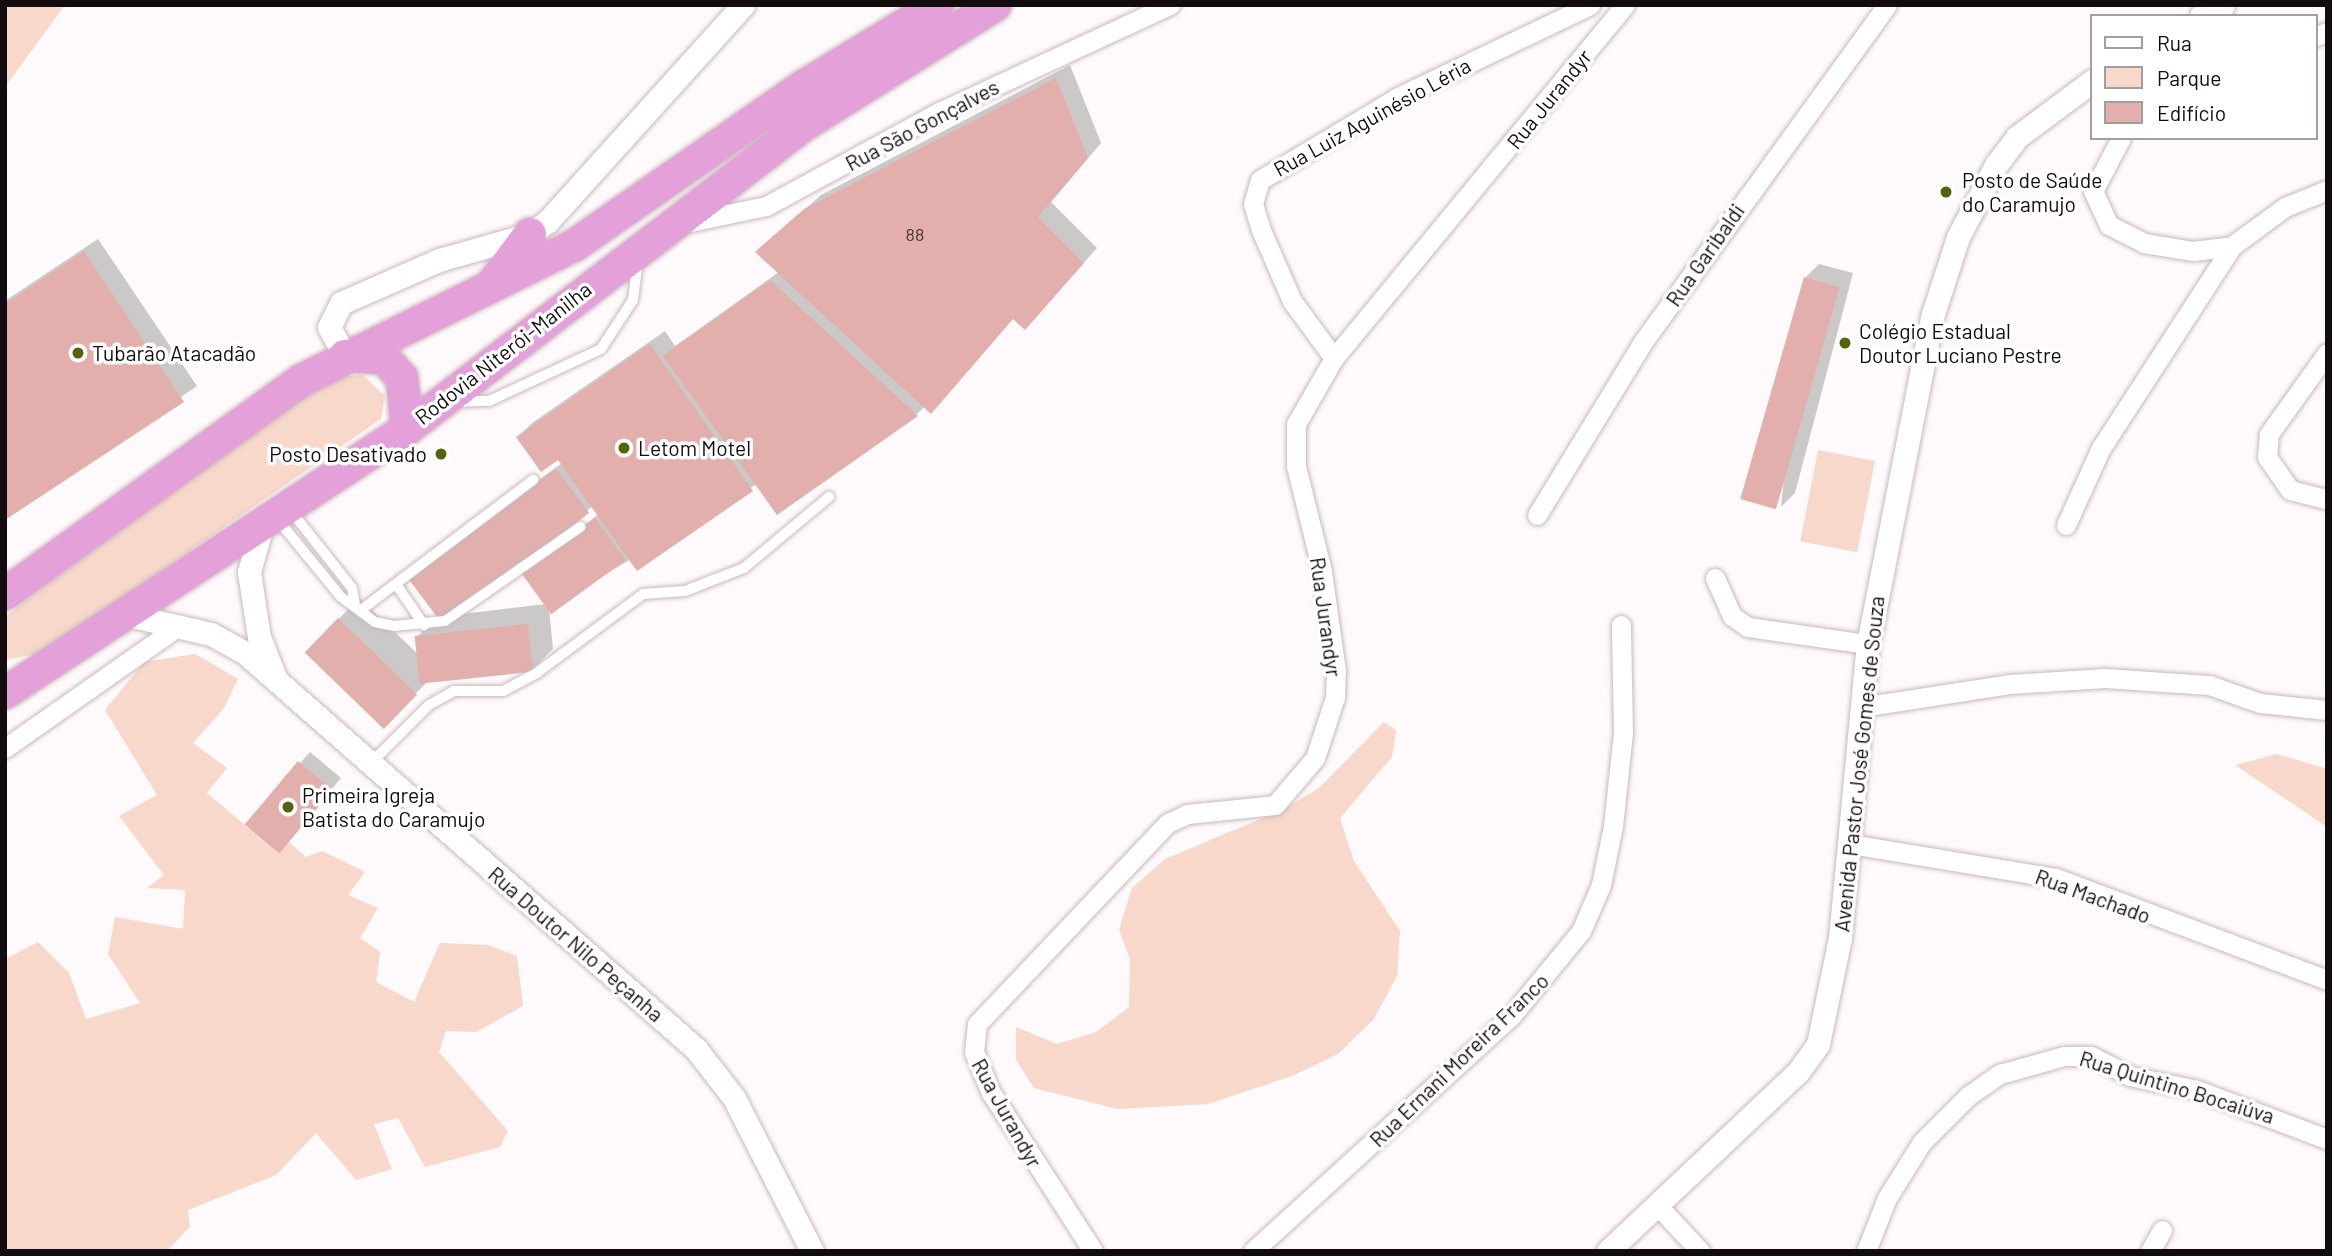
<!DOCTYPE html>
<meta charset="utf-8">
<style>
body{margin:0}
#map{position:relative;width:2332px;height:1256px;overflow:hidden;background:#fefafb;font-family:Barlow,sans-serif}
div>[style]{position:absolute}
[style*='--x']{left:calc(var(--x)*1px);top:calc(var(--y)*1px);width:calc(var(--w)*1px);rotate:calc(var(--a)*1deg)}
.green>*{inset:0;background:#f7d8ca;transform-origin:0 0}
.shadow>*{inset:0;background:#0003}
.building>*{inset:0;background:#e2afac;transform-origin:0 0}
.roads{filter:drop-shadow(0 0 2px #cab7bc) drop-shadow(0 0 2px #cab7bc)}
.service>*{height:10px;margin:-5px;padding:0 5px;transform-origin:5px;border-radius:5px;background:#fff}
.minor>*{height:19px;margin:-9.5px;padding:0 9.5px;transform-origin:9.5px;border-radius:9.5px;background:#fff}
.tertiary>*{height:23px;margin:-11.5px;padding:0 11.5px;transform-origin:11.5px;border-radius:11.5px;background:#fff}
.trunk>*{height:32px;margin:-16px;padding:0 16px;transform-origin:16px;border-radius:16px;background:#e4a0d8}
.dots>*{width:19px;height:19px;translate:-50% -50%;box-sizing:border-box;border:4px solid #fff;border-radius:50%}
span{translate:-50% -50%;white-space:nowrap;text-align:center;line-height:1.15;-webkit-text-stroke:7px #fff;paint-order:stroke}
.number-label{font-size:18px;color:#473536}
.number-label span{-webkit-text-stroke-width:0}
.street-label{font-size:21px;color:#130c0e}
.poi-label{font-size:21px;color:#130c0e}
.left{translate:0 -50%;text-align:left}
.right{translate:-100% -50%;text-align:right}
.frame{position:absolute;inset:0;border:7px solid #130c0e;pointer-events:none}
.legend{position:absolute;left:2090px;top:14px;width:228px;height:126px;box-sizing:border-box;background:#fff;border:2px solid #a19e9f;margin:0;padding:9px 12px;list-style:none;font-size:21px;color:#130c0e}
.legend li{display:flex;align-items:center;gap:14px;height:35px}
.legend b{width:35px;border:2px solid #a19e9f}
</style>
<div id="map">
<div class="green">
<div style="clip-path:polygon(5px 5px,65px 5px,5px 87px)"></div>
<div style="clip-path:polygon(363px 375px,385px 396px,381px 419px,41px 653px,5px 660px,5px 617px,30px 597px,305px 396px,337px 377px)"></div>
<div style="left:1818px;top:450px;width:58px;height:93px;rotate:11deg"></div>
<div style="clip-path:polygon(195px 654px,238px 679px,224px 708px,193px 743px,227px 768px,207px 793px,278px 853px,288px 841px,306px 857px,322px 851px,365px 872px,348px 895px,378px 908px,360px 938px,380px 952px,376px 982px,414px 1002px,440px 943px,488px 945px,517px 956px,523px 1006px,476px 1032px,446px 1031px,439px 1052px,508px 1131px,500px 1147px,425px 1167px,398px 1118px,374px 1124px,392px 1169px,356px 1180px,316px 1133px,276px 1175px,188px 1210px,190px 1227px,167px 1251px,5px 1251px,5px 959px,38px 942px,69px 973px,86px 1019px,140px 1003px,108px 954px,115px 917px,183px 929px,185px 890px,147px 888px,164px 875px,119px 816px,157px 795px,105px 710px,144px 662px)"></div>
<div style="clip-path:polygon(1384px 722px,1396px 730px,1392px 757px,1340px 818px,1354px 861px,1400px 931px,1397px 976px,1374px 1019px,1338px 1054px,1292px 1076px,1208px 1104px,1118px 1109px,1034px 1088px,1016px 1060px,1016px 1027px,1057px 1044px,1096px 1032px,1129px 1007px,1130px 959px,1119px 929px,1132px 888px,1165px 859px,1284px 809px,1319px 788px)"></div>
<div style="clip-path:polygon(2277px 754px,2327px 769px,2327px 827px,2235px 765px)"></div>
</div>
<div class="shadow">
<div style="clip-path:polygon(evenodd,1070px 65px,1101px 143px,1051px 202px,1097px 248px,1038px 314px,1014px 318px,917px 414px,778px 513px,757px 484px,549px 608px,553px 649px,532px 670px,428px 681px,384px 726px,307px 652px,359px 598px,419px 655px,417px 637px,438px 616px,423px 564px,562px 463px,518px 437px,532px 423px,665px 331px,675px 346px,779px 272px,757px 252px,821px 195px,1070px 65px,593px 506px,599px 514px,533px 563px,546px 604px,445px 616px,593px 506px)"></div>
<div style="clip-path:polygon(98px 239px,197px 386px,5px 518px,5px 301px)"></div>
<div style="clip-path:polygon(1819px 264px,1853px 273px,1795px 493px,1781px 507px,1805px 278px)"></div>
<div style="clip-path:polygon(310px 752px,341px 778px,289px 840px,247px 824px)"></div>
</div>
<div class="building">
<div style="clip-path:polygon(1056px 78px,1088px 158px,1038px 217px,1084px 263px,1025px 330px,1013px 319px,931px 414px,755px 252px,804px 209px)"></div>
<div style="clip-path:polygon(84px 251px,184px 402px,5px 520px,5px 304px)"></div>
<div style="left:1804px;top:277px;width:37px;height:231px;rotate:16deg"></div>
<div style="clip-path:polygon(770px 280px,918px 416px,777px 515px,663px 356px)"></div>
<div style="clip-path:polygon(650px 344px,753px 491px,637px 571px,558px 460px,541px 472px,516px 437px)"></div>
<div style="left:556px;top:469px;width:55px;height:184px;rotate:53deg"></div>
<div style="left:595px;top:518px;width:52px;height:92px;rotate:54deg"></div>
<div style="left:338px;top:618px;width:110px;height:48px;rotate:44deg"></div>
<div style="left:528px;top:624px;width:48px;height:114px;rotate:84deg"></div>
<div style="left:298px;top:761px;width:45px;height:83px;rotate:40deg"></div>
</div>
<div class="roads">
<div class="service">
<div style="--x:453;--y:402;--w:36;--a:-2"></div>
<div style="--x:489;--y:401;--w:123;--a:-24.9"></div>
<div style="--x:601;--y:349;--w:59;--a:-56.9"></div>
<div style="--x:633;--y:300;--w:38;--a:-83"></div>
<div style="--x:291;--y:511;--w:98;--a:51.6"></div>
<div style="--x:352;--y:588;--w:17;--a:80"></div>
<div style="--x:278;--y:520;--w:99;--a:50.7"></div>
<div style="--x:341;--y:597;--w:42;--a:36.3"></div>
<div style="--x:375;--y:622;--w:19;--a:12"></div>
<div style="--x:394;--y:626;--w:51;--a:-5.6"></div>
<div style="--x:445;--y:621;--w:165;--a:-34.8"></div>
<div style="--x:396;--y:584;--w:50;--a:55.7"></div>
<div style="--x:361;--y:610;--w:216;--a:-37.1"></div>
<div style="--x:370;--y:764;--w:83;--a:-45"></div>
<div style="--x:429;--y:705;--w:29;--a:-29"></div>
<div style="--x:454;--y:691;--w:49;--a:0"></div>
<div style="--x:503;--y:691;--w:40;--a:-28"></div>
<div style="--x:538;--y:672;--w:131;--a:-36.6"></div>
<div style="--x:643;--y:594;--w:42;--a:-4.1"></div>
<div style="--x:685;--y:591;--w:63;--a:-21.3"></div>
<div style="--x:744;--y:568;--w:111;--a:-39.9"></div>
</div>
<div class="minor">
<div style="--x:2316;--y:36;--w:12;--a:-20"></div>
<div style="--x:2121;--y:138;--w:60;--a:117.8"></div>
<div style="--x:2093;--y:191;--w:38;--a:65"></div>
<div style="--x:2109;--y:225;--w:39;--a:27"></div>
<div style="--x:2144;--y:243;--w:50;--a:9.3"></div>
<div style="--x:2193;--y:251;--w:39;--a:-7"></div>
<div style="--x:2232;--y:246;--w:66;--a:-36.3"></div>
<div style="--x:2285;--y:207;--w:45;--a:-22"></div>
<div style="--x:680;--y:224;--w:88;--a:-11.8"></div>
<div style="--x:766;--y:206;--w:197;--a:-28.5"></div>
<div style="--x:939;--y:112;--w:255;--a:-24.9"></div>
<div style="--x:2327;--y:353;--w:100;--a:125.6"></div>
<div style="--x:2269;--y:434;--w:23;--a:95"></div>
<div style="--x:2267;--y:457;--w:40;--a:55.1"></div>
<div style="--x:2290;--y:490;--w:38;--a:14"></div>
<div style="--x:1334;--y:358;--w:71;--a:-126.4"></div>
<div style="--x:1292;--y:301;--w:77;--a:-113.6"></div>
<div style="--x:1261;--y:230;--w:27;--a:-107"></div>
<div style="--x:1253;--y:204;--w:25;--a:-74"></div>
<div style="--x:1260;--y:180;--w:161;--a:-31"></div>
<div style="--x:1398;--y:97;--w:213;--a:-25.6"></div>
<div style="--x:1537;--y:515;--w:203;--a:-58.5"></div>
<div style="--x:1643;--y:342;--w:416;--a:-54.1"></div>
<div style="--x:2066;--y:525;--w:85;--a:-65.6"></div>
<div style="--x:2101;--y:448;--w:241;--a:-57"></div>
<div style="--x:1715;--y:578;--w:42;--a:65.9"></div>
<div style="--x:1732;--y:616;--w:19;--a:35"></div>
<div style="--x:1748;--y:627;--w:121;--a:8.1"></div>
<div style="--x:1861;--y:707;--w:150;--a:-8.8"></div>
<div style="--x:2009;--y:684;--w:96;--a:-3.6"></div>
<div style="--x:2105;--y:678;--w:104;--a:3.9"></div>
<div style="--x:2209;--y:685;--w:54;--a:19.4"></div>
<div style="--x:2260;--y:703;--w:67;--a:6"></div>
<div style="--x:5;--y:748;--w:214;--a:-35.1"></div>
<div style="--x:1850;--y:844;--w:209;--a:9.4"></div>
<div style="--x:2056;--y:878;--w:290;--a:20.6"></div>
<div style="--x:1658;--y:1206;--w:62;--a:47"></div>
<div style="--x:1093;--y:1251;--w:188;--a:-122.8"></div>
<div style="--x:991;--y:1093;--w:44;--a:-112.5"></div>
<div style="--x:974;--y:1052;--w:28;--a:-84"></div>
<div style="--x:977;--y:1024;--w:277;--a:-46.5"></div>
<div style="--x:1168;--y:823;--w:21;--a:-25"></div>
<div style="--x:1187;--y:814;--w:88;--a:-5.8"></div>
<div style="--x:1275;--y:805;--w:62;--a:-49.6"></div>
<div style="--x:1315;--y:758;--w:64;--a:-71.8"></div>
<div style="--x:1335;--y:697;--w:26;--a:-88"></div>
<div style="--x:1336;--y:671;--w:101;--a:-98"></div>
<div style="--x:1322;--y:571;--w:108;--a:-103.9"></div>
<div style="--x:1296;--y:466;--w:42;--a:-90"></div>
<div style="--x:1296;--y:424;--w:76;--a:-60.1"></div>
<div style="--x:1334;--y:358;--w:457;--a:-50.5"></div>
<div style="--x:1253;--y:1251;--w:350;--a:-42.3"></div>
<div style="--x:1512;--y:1015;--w:109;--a:-50.6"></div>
<div style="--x:1581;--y:931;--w:50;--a:-66.5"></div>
<div style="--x:1601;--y:885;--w:60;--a:-78.5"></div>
<div style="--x:1613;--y:826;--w:94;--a:-83.9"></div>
<div style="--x:1623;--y:733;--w:108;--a:-91.1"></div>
<div style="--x:1866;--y:1251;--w:57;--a:-68.4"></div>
<div style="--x:1887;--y:1198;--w:66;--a:-58"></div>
<div style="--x:1922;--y:1142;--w:65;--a:-45"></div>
<div style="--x:1968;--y:1096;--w:39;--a:-35"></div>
<div style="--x:2000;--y:1074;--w:66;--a:-15.7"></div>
<div style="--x:2064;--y:1056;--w:27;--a:0"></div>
<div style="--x:2091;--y:1056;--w:44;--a:27.1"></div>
<div style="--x:2130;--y:1076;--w:68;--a:11.8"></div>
<div style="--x:2197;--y:1090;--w:139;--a:20.7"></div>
<div style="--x:2150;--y:1251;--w:24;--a:-60"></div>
</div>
<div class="tertiary">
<div style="--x:2201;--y:16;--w:25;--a:-27"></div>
<div style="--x:345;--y:356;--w:33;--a:-119"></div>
<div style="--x:329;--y:327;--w:27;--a:-63"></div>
<div style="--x:341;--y:303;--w:107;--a:-23.7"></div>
<div style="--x:439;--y:260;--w:95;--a:-15.9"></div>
<div style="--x:530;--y:234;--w:22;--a:-36"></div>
<div style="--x:548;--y:221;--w:291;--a:-47.9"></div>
<div style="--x:262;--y:526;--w:48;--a:105.8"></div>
<div style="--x:249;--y:572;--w:66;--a:81.3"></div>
<div style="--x:259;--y:637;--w:43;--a:68.2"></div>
<div style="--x:128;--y:615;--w:85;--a:12.9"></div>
<div style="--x:211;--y:634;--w:38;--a:29"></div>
<div style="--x:244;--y:652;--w:602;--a:41.29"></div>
<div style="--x:696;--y:1049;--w:62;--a:52.2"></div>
<div style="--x:734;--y:1098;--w:172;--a:63"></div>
<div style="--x:1608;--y:1251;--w:261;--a:-43.3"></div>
<div style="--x:1798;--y:1072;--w:34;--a:-54"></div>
<div style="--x:1818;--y:1044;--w:108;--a:-78.3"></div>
<div style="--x:1840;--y:938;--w:295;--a:-84.6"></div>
<div style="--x:1868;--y:644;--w:336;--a:-78.9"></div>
<div style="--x:1933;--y:314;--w:81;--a:-72"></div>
<div style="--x:1958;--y:237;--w:81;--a:-62.2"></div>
<div style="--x:1996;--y:165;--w:35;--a:-53"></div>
<div style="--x:2017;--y:137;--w:94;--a:-36.7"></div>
</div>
<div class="trunk">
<div style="--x:491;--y:286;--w:65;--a:-53.1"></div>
<div style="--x:345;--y:356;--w:39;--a:3"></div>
<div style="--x:384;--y:358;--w:27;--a:48"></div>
<div style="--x:402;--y:378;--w:51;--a:84.4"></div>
<div style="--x:5;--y:594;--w:366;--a:-35.8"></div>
<div style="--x:302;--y:380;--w:305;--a:-26.3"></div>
<div style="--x:575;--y:245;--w:279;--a:-34.8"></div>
<div style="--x:804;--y:86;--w:156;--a:-31.3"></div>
<div style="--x:5;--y:693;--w:481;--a:-33.3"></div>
<div style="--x:407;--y:429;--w:500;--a:-37.44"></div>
<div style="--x:804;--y:125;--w:226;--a:-32.1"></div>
</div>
</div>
<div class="dots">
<div style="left:1946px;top:192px;background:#53640d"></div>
<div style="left:1845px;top:343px;background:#53640d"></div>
<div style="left:78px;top:353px;background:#53640d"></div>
<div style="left:624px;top:448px;background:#53640d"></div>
<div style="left:441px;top:454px;background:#53640d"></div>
<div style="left:288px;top:807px;background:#53640d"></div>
</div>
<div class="number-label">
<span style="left:915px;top:234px">88</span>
</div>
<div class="street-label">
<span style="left:1549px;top:99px;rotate:-51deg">Rua Jurandyr</span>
<span style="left:1372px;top:117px;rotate:-29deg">Rua Luiz Aguinésio Léria</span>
<span style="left:922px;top:125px;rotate:-28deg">Rua São Gonçalves</span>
<span style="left:1705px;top:255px;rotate:-55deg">Rua Garibaldi</span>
<span style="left:503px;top:353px;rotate:-38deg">Rodovia Niterói-Manilha</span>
<span style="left:1326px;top:617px;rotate:82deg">Rua Jurandyr</span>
<span style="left:1859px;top:764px;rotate:-84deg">Avenida Pastor José Gomes de Souza</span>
<span style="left:2093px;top:896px;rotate:20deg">Rua Machado</span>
<span style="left:576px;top:944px;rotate:41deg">Rua Doutor Nilo Peçanha</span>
<span style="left:1459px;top:1060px;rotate:-44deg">Rua Ernani Moreira Franco</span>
<span style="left:2177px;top:1087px;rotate:17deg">Rua Quintino Bocaiúva</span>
<span style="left:1007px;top:1113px;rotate:61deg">Rua Jurandyr</span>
</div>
<div class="poi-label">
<span class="left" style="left:1962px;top:192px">Posto de Saúde<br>do Caramujo</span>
<span class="left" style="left:1859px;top:343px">Colégio Estadual<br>Doutor Luciano Pestre</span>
<span class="left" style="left:92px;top:353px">Tubarão Atacadão</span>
<span class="left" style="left:638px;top:448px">Letom Motel</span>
<span class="right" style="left:427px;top:454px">Posto Desativado</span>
<span class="left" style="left:302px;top:807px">Primeira Igreja<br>Batista do Caramujo</span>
</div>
<div class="frame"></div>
<ul class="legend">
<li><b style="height:9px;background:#fff"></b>Rua</li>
<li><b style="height:19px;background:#f7d8ca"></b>Parque</li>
<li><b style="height:19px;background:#e2afac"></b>Edifício</li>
</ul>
</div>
